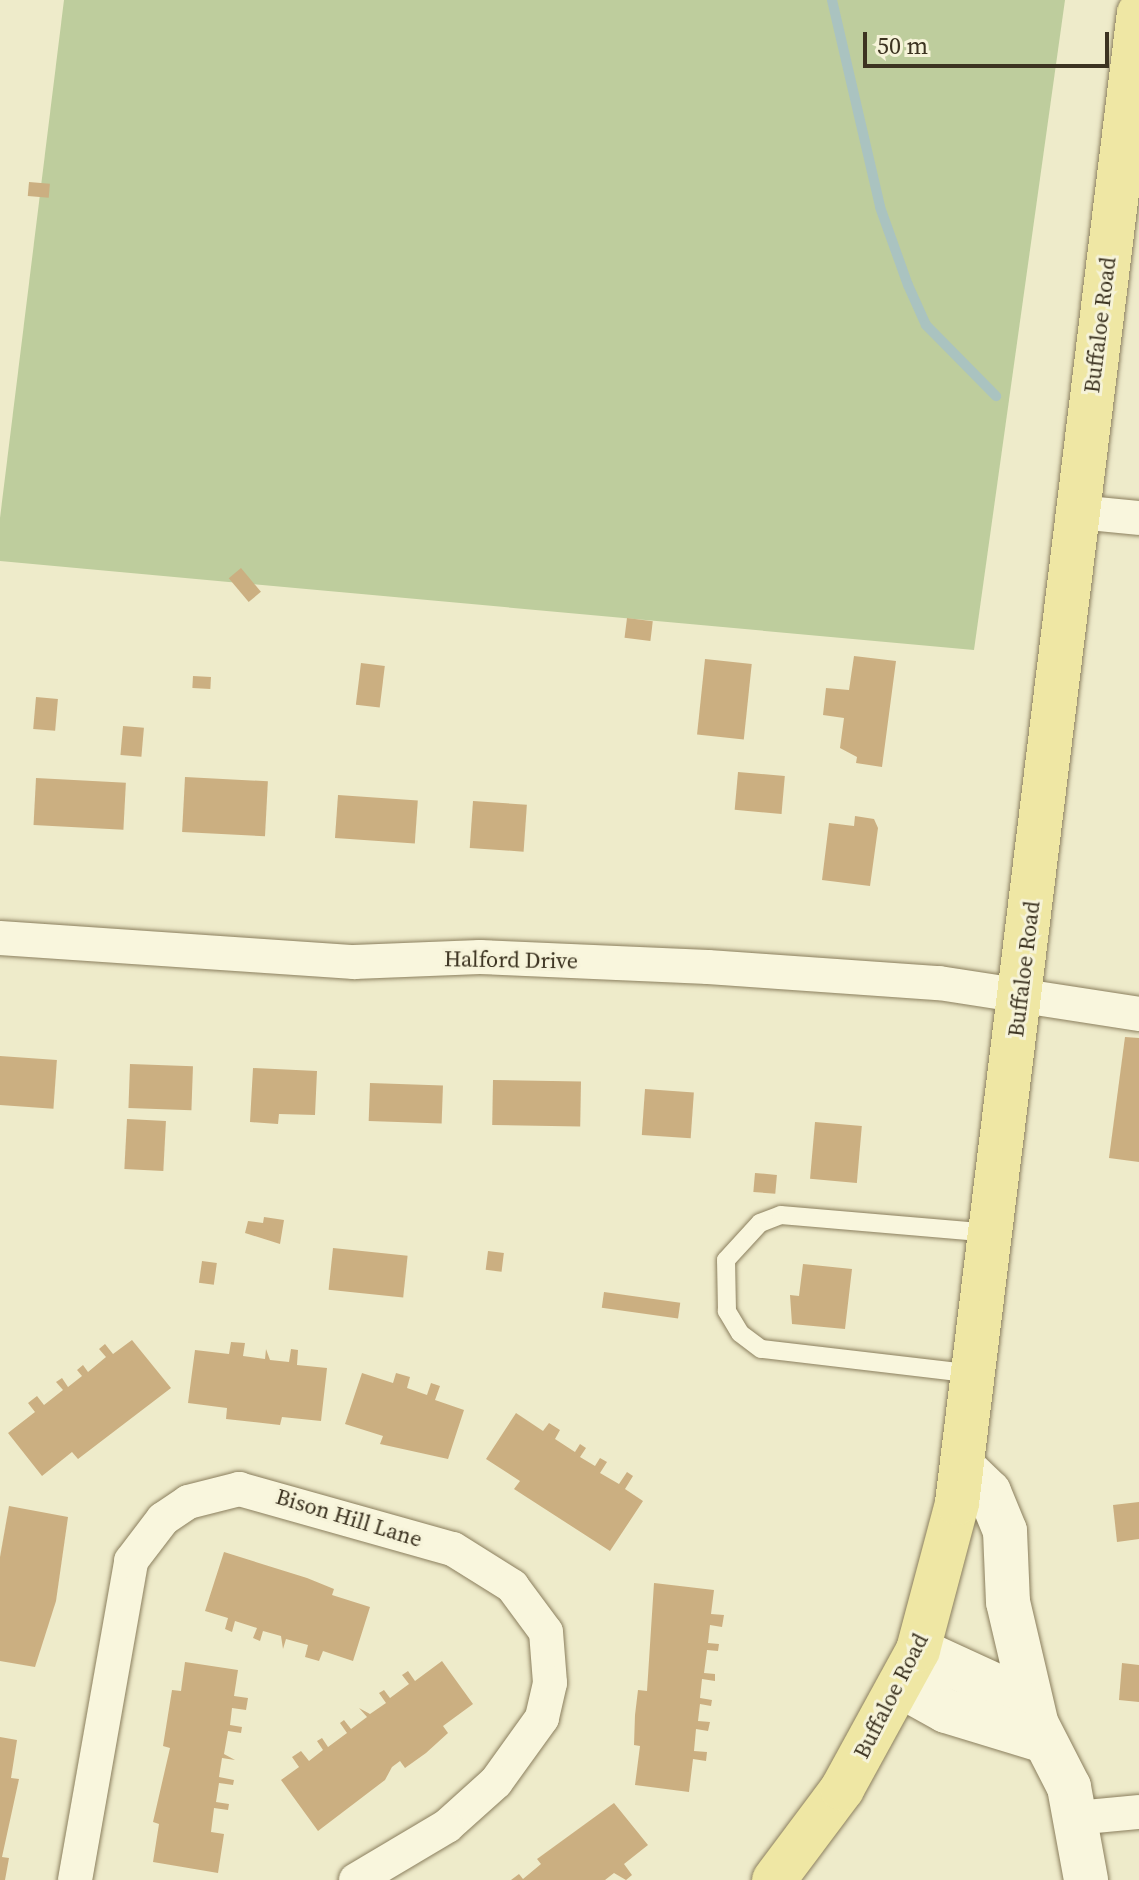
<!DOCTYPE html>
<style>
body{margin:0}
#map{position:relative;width:1139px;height:1880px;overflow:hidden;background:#eeebca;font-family:"Source Serif 4",serif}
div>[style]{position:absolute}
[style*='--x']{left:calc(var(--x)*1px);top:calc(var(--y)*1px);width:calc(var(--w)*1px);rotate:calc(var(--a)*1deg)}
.green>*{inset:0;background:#becd9d}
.stream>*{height:10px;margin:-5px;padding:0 5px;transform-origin:5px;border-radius:5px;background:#aac3c0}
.building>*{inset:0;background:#cbaf81;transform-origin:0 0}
.roads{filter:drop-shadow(0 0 2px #8b7f5e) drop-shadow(0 0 2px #8b7f5e)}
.lane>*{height:18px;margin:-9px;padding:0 9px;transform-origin:9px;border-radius:9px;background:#f9f6dd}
.street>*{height:34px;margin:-17px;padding:0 17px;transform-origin:17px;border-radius:17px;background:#f9f6dd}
.secondary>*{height:44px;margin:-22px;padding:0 22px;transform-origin:22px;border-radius:22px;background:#f9f6dd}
.primary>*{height:44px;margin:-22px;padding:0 22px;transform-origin:22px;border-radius:22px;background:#efe7a4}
span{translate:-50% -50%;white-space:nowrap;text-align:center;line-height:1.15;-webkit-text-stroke:6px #f6f3d9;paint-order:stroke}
.street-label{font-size:22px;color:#3c3321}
.scale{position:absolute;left:863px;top:32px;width:246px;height:36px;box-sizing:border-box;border:4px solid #3c3321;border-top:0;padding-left:10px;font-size:24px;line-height:28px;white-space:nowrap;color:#3c3321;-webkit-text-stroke:6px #f6f3d9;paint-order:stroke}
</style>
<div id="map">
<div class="green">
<div style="clip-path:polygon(64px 0,1065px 0,974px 650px,0 561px,0 518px)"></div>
</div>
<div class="stream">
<div style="--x:832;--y:0;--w:212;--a:76.9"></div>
<div style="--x:880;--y:207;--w:83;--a:70.3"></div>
<div style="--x:908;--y:285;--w:44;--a:65.8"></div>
<div style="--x:926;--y:325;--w:100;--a:45.4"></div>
</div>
<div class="building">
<div style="left:29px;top:182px;width:21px;height:14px;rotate:5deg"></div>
<div style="left:241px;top:568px;width:31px;height:16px;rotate:50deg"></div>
<div style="left:627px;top:618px;width:26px;height:20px;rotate:7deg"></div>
<div style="clip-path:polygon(854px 656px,896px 661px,882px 767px,856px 763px,857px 757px,840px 748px,844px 718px,823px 715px,826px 688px,849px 690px)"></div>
<div style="left:705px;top:659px;width:47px;height:76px;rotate:6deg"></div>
<div style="left:361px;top:663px;width:24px;height:42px;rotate:7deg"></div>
<div style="left:193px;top:676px;width:18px;height:12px;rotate:3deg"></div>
<div style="left:36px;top:697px;width:22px;height:32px;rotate:5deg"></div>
<div style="left:123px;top:726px;width:21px;height:29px;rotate:5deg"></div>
<div style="left:738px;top:772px;width:47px;height:38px;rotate:5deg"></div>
<div style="left:185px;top:777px;width:83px;height:55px;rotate:3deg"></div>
<div style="left:36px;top:778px;width:90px;height:47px;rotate:3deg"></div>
<div style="left:338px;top:795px;width:80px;height:43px;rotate:4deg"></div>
<div style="left:473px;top:801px;width:54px;height:47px;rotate:4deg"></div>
<div style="clip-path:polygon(855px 816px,874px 819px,878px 828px,870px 886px,822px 880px,829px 823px,854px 826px)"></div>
<div style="clip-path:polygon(1125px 1037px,1139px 1038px,1139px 1162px,1109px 1158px)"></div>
<div style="left:0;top:1056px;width:57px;height:49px;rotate:4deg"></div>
<div style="left:130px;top:1064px;width:63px;height:44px;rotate:2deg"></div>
<div style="clip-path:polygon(253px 1068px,317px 1071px,315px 1115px,279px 1114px,278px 1124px,250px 1122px)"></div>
<div style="left:493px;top:1080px;width:88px;height:45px;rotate:1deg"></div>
<div style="left:370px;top:1083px;width:73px;height:38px;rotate:2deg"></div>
<div style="left:645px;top:1089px;width:49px;height:46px;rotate:4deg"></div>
<div style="left:127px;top:1119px;width:39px;height:50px;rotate:3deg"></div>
<div style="left:815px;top:1122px;width:47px;height:57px;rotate:5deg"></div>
<div style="left:755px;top:1173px;width:22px;height:19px;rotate:5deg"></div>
<div style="clip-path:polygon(264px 1217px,284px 1220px,280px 1244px,245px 1233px,248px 1221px,263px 1223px)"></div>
<div style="left:333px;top:1248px;width:75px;height:42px;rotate:6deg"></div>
<div style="left:488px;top:1251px;width:16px;height:19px;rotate:7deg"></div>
<div style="left:202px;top:1261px;width:15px;height:22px;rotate:8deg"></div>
<div style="clip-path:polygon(803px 1264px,852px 1269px,845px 1329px,792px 1324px,790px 1295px,799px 1296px)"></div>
<div style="left:604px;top:1292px;width:77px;height:16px;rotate:8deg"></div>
<div style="clip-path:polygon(132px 1340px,171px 1388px,78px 1459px,72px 1452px,42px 1476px,8px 1433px,35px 1412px,28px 1403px,37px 1396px,44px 1405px,63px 1390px,56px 1382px,62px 1378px,68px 1387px,82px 1376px,77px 1370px,83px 1365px,88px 1372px,106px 1357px,99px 1349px,105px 1344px,113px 1354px)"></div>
<div style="clip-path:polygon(231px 1342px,245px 1343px,243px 1356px,265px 1359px,266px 1349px,270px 1360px,289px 1362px,291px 1349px,298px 1350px,297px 1365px,327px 1368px,321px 1421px,282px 1417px,280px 1425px,226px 1419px,227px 1408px,188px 1403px,195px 1350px,229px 1354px)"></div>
<div style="clip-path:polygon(362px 1373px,393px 1383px,396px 1373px,410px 1377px,407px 1388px,427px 1395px,431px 1383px,440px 1386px,435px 1400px,464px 1410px,448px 1459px,380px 1444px,383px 1436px,345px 1424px)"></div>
<div style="clip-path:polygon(516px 1413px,543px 1431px,549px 1423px,560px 1430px,555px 1439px,575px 1452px,580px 1444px,586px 1448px,580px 1457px,595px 1466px,600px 1458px,607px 1462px,600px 1473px,619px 1484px,627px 1472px,633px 1476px,625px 1489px,643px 1501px,610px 1551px,514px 1489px,520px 1481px,486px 1459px)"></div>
<div style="clip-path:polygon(1139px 1502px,1139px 1539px,1117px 1542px,1113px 1505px)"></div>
<div style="clip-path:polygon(9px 1506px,68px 1517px,56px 1601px,35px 1667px,0 1661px,0 1557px)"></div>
<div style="clip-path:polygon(224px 1552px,307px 1578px,334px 1589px,332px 1595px,370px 1607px,353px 1661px,323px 1651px,319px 1661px,305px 1657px,308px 1645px,286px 1639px,283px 1649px,281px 1636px,263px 1631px,260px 1641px,253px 1638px,257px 1628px,235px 1621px,232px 1632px,225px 1629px,228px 1618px,205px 1611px)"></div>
<div style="clip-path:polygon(654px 1583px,714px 1590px,711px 1614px,724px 1615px,722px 1627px,710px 1625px,708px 1643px,719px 1644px,718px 1651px,707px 1650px,704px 1673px,715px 1674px,715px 1681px,702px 1679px,700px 1698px,712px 1700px,711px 1706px,700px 1704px,698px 1721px,710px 1722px,708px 1731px,696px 1729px,694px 1751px,707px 1752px,706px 1761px,693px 1759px,689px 1792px,635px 1785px,640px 1746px,634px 1745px,635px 1715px,638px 1690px,647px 1691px)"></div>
<div style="clip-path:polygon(442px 1661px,473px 1704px,443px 1726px,448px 1733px,426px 1753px,405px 1768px,400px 1761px,392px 1767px,385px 1780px,318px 1831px,281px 1780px,299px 1767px,292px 1757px,301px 1751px,309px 1761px,323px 1750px,317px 1741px,322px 1738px,328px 1747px,347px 1733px,340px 1723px,344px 1720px,351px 1729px,367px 1717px,359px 1708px,370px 1714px,386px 1703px,379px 1693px,384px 1690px,390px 1698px,409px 1684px,402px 1675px,408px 1671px,415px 1681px)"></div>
<div style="clip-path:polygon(185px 1662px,238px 1670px,234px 1696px,248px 1698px,246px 1710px,232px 1708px,230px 1725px,242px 1727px,241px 1733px,228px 1731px,224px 1754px,235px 1760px,222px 1758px,219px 1777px,234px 1780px,233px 1785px,219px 1783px,216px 1802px,229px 1804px,228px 1810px,214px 1808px,211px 1832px,224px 1834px,218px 1873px,153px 1862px,159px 1824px,153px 1822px,170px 1748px,163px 1746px,172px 1690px,181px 1691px)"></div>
<div style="clip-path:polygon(1122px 1663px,1139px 1665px,1139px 1702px,1119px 1700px)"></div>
<div style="clip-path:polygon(0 1737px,17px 1740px,11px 1778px,19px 1779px,2px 1857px,9px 1858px,5px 1880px,0 1880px)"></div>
<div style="clip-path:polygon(614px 1803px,648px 1845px,624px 1864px,632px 1875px,626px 1880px,614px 1873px,605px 1880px,511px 1880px,519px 1874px,523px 1879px,541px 1864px,537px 1859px)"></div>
</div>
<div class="roads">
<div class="lane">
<div style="--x:975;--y:1374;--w:215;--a:-173.3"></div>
<div style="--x:761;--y:1349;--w:26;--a:-143"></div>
<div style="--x:740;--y:1333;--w:26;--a:-121"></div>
<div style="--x:727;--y:1311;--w:51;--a:-91.1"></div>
<div style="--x:726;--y:1260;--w:50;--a:-47.4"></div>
<div style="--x:760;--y:1223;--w:22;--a:-21"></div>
<div style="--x:781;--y:1215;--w:211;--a:4.9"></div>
</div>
<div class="street">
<div style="--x:1078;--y:512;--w:61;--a:5.6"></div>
<div style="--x:0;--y:938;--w:355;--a:3.9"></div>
<div style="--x:354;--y:962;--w:126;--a:-2.3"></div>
<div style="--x:480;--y:957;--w:228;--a:2.5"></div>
<div style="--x:708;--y:967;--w:232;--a:4"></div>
<div style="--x:939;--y:983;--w:202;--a:8.8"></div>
<div style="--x:1075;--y:1818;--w:64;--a:-5.4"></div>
<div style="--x:75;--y:1880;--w:324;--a:-80"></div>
<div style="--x:131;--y:1561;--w:53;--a:-52.7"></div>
<div style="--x:163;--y:1519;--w:30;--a:-34"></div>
<div style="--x:188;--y:1502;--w:53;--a:-14.3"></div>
<div style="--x:239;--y:1489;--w:222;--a:15.7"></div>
<div style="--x:453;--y:1549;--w:70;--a:32.1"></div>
<div style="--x:512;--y:1586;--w:57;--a:53.5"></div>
<div style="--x:546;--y:1632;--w:51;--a:85.5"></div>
<div style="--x:550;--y:1683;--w:36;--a:103"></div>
<div style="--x:542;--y:1718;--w:79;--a:125.7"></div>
<div style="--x:496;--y:1782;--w:66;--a:138.1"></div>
<div style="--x:447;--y:1826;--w:106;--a:149.3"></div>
</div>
<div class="secondary">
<div style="--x:963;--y:1467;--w:36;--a:44"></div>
<div style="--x:989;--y:1492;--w:42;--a:67.7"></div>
<div style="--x:1005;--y:1531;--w:71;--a:87.6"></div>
<div style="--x:1008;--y:1602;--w:122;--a:76.8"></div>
<div style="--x:918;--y:1650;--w:94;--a:24.6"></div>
<div style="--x:1003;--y:1689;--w:33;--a:38"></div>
<div style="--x:1029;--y:1709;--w:88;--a:62.9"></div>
<div style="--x:1069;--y:1787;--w:95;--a:79.6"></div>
<div style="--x:901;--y:1686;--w:51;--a:29.1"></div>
<div style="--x:946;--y:1711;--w:102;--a:17"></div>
</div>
<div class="primary">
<div style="--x:774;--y:1880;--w:114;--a:-53.2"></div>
<div style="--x:842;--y:1789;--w:158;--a:-61.3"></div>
<div style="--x:918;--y:1650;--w:152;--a:-75.1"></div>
<div style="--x:957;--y:1503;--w:1501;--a:-83.04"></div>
</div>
</div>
<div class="street-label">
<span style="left:1100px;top:325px;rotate:-83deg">Buffaloe Road</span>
<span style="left:511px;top:960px;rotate:1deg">Halford Drive</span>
<span style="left:1024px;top:969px;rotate:-83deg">Buffaloe Road</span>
<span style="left:349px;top:1518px;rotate:17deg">Bison Hill Lane</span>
<span style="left:891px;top:1696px;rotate:-63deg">Buffaloe Road</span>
</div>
<div class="scale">50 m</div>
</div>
